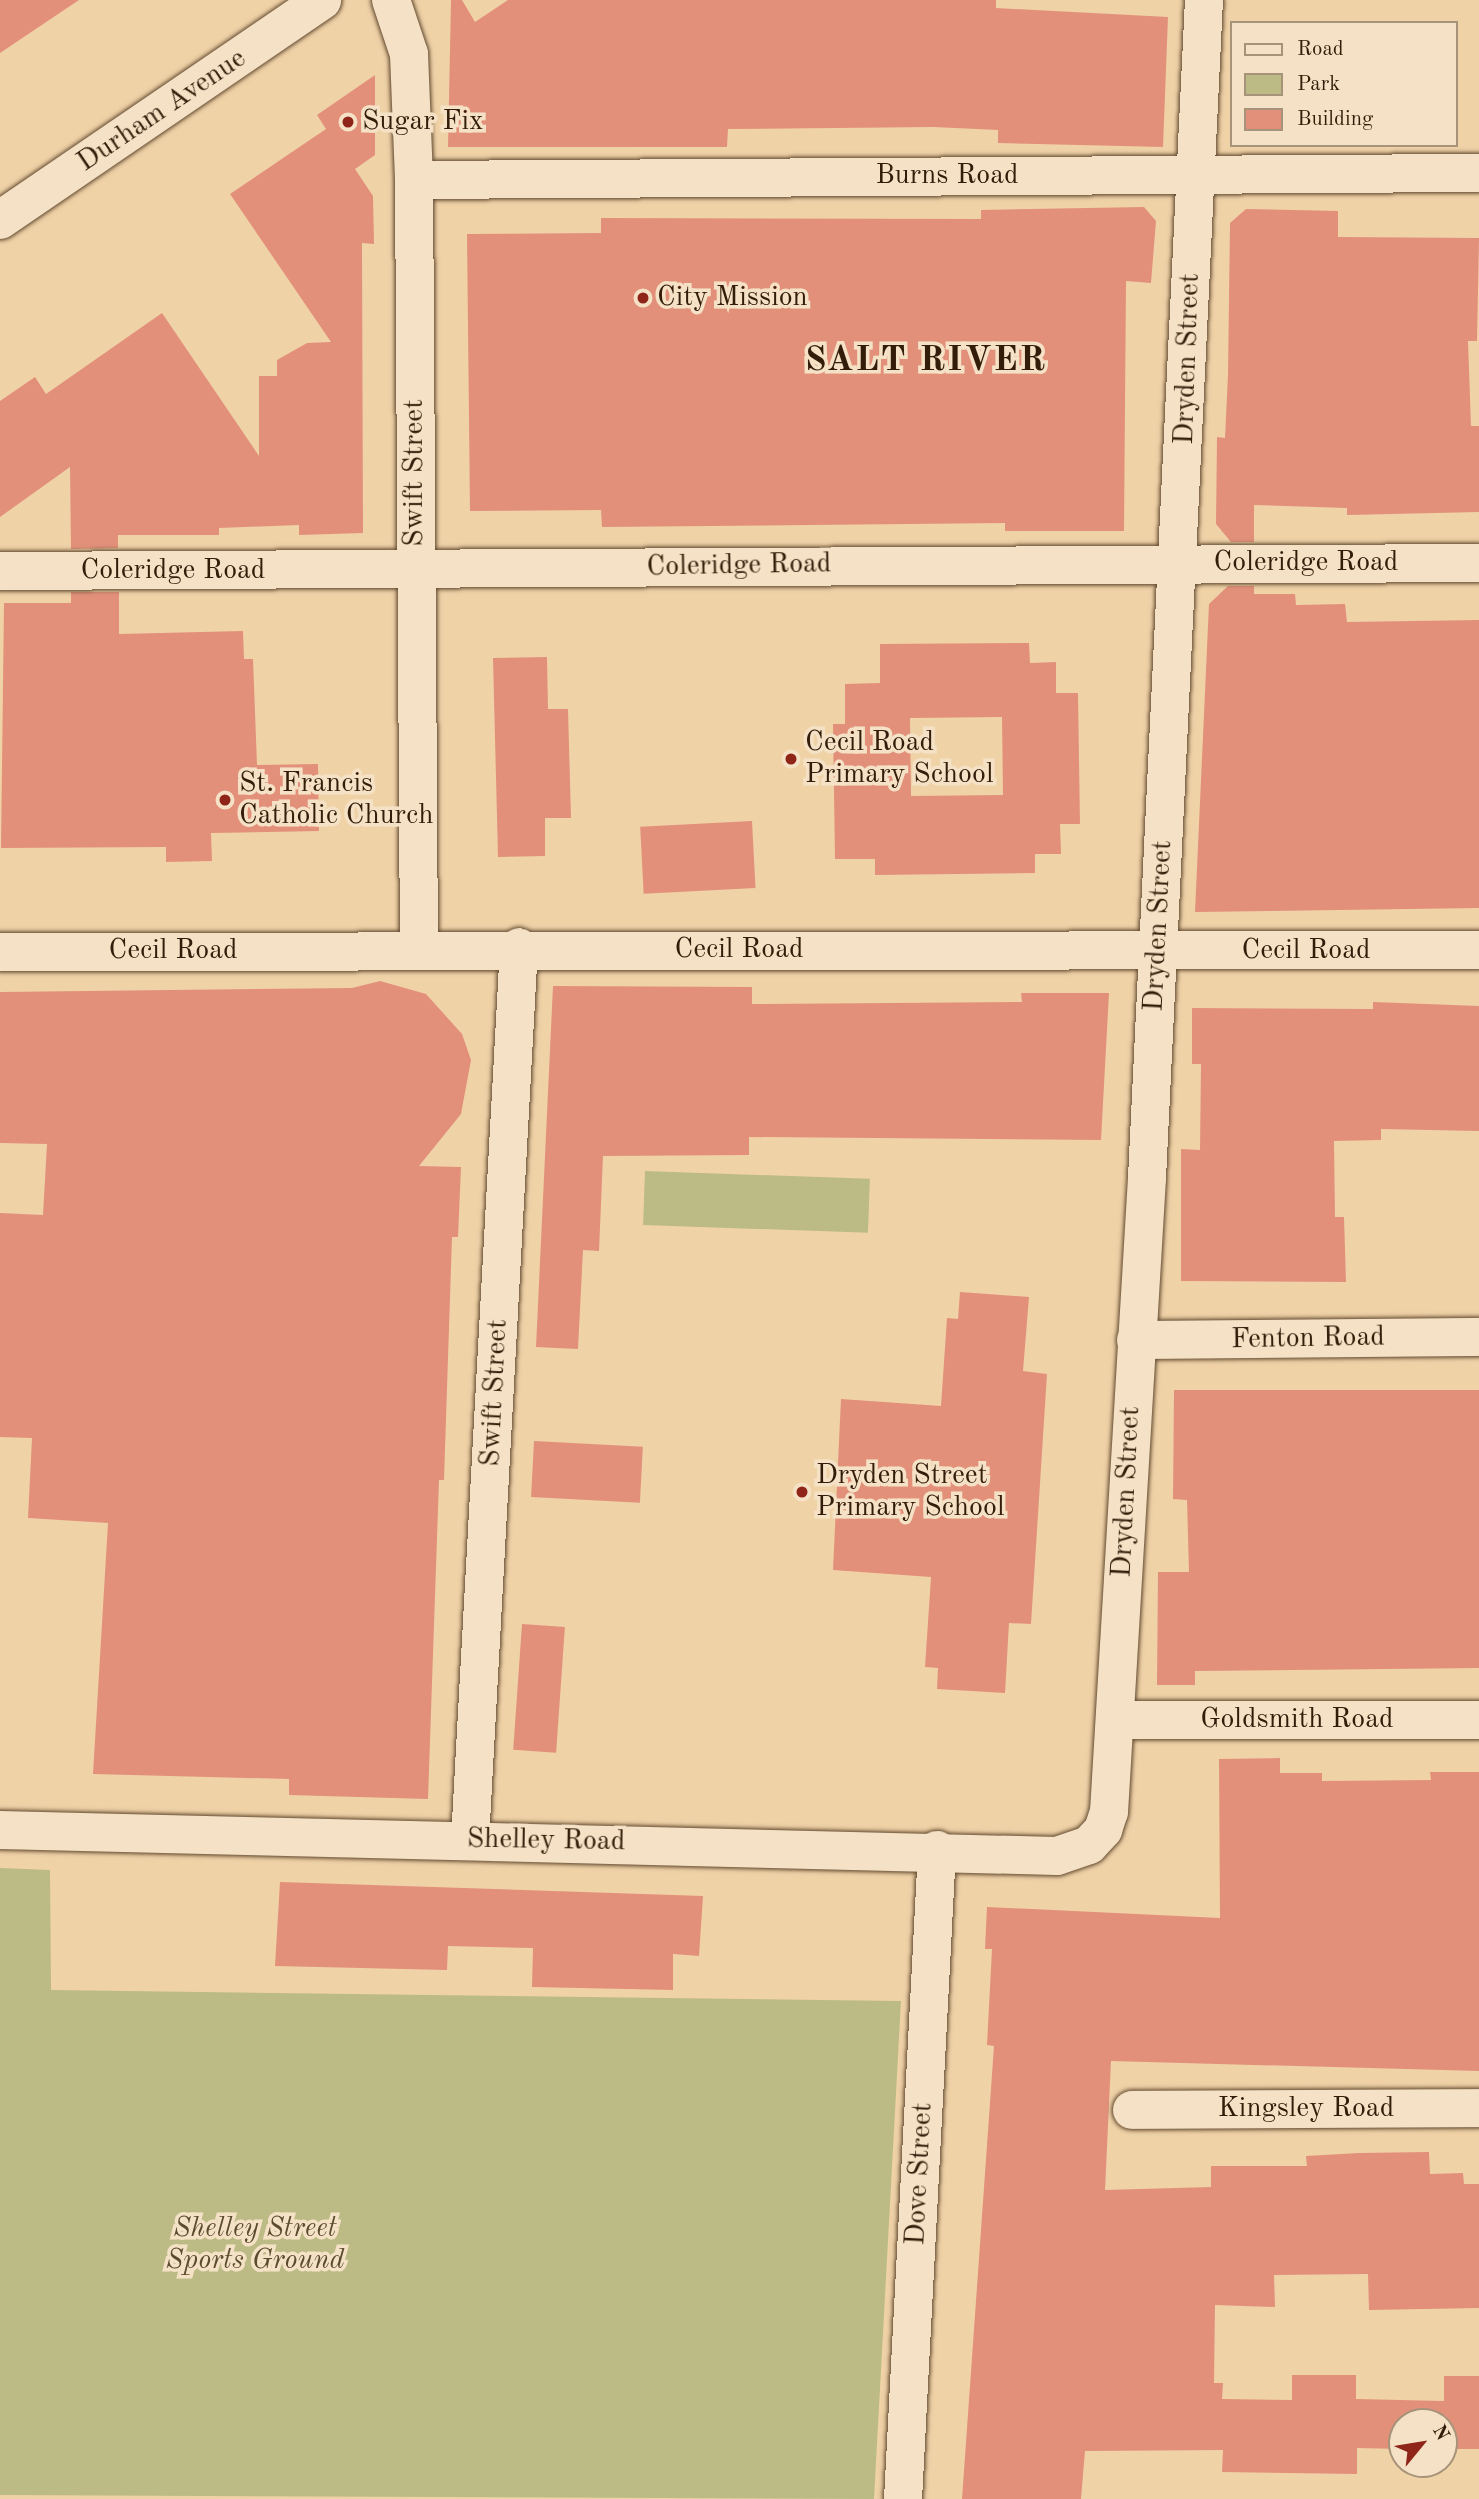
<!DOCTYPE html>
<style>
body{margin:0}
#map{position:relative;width:1479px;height:2499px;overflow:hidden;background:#f0d2a7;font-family:"Old Standard TT",serif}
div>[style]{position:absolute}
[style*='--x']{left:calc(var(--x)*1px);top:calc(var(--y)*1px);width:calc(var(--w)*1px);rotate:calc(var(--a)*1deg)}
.green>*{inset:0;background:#bcbb85;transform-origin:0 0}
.building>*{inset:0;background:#e2907a;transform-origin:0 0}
.roads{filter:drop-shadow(0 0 2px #624a30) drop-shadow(0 0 2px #624a30)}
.minor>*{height:38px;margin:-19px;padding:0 19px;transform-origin:19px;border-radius:19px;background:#f5e2c6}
.tertiary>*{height:38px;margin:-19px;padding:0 19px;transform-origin:19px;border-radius:19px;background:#f5e2c6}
.dots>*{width:19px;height:19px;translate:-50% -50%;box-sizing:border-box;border:4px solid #f5e2c6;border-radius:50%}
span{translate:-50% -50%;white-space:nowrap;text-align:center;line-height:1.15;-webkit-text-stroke:7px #f5e2c6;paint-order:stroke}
.street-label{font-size:28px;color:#331c09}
.poi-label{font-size:28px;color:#331c09}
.left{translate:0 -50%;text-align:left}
.park-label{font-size:28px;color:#5c4c2e;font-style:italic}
.district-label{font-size:35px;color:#331c09;font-weight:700;letter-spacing:2px}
.legend{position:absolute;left:1230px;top:21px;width:228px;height:126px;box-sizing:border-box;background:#f5e2c6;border:2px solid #a7937a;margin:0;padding:9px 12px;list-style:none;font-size:21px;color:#331c09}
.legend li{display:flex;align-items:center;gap:14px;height:35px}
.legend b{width:35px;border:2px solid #a7937a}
.north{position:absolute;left:1388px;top:2408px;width:70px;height:70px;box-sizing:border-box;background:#f5e2c6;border:2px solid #a7937a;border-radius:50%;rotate:60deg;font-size:19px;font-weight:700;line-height:28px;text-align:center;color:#331c09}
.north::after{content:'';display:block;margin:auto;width:24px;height:32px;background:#8f2418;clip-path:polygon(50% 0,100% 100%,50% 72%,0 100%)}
</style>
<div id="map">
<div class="green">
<div style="left:645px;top:1171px;width:225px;height:54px;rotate:2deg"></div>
<div style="clip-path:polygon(0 1868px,50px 1870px,51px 1990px,901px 2001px,874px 2499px,0 2495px)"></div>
</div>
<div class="building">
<div style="clip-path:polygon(0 0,79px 0,0 53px)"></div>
<div style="clip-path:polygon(451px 0,462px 0,475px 22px,508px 0,996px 0,996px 8px,1168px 17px,1163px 147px,998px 143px,998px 130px,934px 127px,728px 129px,727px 147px,448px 147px)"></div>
<div style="clip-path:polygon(375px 75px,375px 155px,355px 169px,373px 196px,374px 244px,362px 243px,363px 533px,299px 535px,299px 525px,219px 528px,219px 535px,118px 535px,118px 548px,71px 549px,70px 467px,0 517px,0 401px,35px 377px,46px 394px,162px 313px,259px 456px,259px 376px,277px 376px,277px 360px,307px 343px,331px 342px,230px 194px,326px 129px,317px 115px)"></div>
<div style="clip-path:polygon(1144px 207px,1156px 221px,1151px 283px,1126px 281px,1124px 531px,1005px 531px,1005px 523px,602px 527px,601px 510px,470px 511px,467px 234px,601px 233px,601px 218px,981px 219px,981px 210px)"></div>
<div style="clip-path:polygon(1246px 209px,1338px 211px,1338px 237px,1479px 238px,1477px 341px,1468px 341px,1471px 426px,1479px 426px,1479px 512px,1347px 515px,1347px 508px,1254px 505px,1254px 542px,1231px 542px,1216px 524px,1217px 437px,1225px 438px,1228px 375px,1230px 223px)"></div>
<div style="clip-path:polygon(1228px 586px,1254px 586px,1254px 594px,1295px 594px,1296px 605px,1345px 604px,1347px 622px,1479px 620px,1479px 908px,1195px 912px,1209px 604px)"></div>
<div style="clip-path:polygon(71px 592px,119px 592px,119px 634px,243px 631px,244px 659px,253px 659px,257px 765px,318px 764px,319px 831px,211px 833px,212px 861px,166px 862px,166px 847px,1px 848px,4px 603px,71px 603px)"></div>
<div style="clip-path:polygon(evenodd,1029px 643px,1030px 663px,1056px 662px,1056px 693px,1078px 693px,1080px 824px,1060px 824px,1061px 854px,1035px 854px,1035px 873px,875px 875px,875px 859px,835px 859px,833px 724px,845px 724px,845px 684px,880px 683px,880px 644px,1029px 643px,1002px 717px,1003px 795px,911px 796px,910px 718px,1002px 717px)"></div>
<div style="clip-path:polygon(547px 657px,548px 709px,568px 709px,571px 818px,545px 818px,545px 856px,498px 857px,493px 658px)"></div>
<div style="left:752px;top:821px;width:67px;height:112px;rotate:87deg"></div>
<div style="clip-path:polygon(380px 981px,426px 994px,462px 1034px,471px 1060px,461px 1114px,419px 1166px,461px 1167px,458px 1237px,452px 1237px,444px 1480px,439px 1480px,428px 1799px,289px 1795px,289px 1779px,93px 1774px,108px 1523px,28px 1518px,32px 1438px,0 1437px,0 1213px,43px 1215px,47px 1144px,0 1143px,0 992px,352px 988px)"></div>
<div style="clip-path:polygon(553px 986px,752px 987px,752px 1004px,1022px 1002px,1021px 993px,1109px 993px,1101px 1140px,749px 1137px,749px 1155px,603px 1156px,599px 1251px,583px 1250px,578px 1349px,536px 1347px)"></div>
<div style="clip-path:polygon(1373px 1002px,1479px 1006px,1479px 1131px,1381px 1129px,1381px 1140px,1334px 1141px,1335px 1217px,1344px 1217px,1346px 1282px,1181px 1281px,1181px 1149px,1200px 1150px,1201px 1064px,1192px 1064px,1192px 1008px,1373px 1009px)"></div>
<div style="clip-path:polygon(960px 1292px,1029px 1297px,1023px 1371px,1047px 1374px,1031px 1624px,1009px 1623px,1005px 1693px,937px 1689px,938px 1668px,925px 1667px,931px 1577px,833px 1570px,841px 1399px,941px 1406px,947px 1318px,958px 1319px)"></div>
<div style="clip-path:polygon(1174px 1390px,1479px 1390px,1479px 1668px,1195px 1671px,1195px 1685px,1157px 1685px,1158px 1572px,1189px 1572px,1187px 1500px,1173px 1499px)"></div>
<div style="left:534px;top:1441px;width:109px;height:56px;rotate:3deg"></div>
<div style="left:522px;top:1624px;width:43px;height:126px;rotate:4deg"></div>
<div style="clip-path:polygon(1280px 1758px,1280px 1773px,1322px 1773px,1322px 1781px,1431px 1780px,1430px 1772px,1479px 1772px,1479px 2071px,1111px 2061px,1105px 2190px,1211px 2187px,1211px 2166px,1307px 2166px,1306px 2156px,1359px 2153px,1429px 2152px,1430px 2174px,1463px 2173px,1464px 2184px,1479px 2184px,1479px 2308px,1369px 2310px,1368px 2274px,1274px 2275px,1275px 2307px,1215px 2305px,1214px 2383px,1223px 2383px,1222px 2399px,1292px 2400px,1292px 2375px,1356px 2375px,1356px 2399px,1444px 2401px,1444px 2376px,1479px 2376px,1479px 2449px,1444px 2449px,1444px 2422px,1402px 2422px,1402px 2449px,1357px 2448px,1357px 2474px,1222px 2472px,1223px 2450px,1085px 2451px,1081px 2499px,962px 2499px,994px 2046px,987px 2045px,992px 1949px,985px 1949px,987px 1907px,1220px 1918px,1219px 1759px)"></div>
<div style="clip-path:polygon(280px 1882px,703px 1896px,699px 1956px,673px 1954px,673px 1990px,532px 1987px,533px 1948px,448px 1946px,447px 1970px,275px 1966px)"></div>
</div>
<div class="roads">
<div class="minor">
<div style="--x:391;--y:0;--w:57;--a:71.6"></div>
<div style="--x:409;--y:54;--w:126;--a:87.7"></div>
<div style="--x:414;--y:180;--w:768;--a:89.63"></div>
<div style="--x:414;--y:180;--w:1065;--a:-0.38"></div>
<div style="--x:0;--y:571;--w:1479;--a:-0.31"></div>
<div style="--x:0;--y:952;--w:1479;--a:-0.08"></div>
<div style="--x:1136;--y:1340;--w:343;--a:-0.5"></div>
<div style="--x:1115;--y:1720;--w:364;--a:0"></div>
<div style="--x:0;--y:1830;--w:1057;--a:1.41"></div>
<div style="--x:1057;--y:1856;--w:34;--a:-19"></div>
<div style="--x:1089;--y:1845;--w:21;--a:-47"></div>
<div style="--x:1103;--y:1830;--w:19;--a:-72"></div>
<div style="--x:1109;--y:1812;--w:635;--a:-86.57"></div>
<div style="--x:1147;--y:1178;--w:1179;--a:-87.23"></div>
<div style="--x:470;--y:1840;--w:894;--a:-86.86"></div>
<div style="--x:1132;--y:2110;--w:347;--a:-0.3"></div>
<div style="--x:903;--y:2499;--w:650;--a:-87"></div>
</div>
<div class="tertiary">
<div style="--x:0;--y:220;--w:390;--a:-34.3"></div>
</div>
</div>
<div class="dots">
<div style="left:348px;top:122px;background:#8f2418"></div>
<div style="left:643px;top:298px;background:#8f2418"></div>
<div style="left:791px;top:759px;background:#8f2418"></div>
<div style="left:225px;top:800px;background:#8f2418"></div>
<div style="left:802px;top:1492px;background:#8f2418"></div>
</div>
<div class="street-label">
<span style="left:162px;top:111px;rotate:-34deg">Durham Avenue</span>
<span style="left:947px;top:176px">Burns Road</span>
<span style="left:1188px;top:359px;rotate:-88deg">Dryden Street</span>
<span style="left:415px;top:473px;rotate:-90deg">Swift Street</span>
<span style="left:1306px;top:563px">Coleridge Road</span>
<span style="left:739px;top:566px;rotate:-1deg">Coleridge Road</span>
<span style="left:173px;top:571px">Coleridge Road</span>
<span style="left:1159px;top:926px;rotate:-87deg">Dryden Street</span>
<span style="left:739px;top:950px">Cecil Road</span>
<span style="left:173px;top:951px">Cecil Road</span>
<span style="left:1306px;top:951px">Cecil Road</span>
<span style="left:1308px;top:1339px;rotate:-1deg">Fenton Road</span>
<span style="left:495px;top:1393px;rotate:-87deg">Swift Street</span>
<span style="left:1127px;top:1492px;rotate:-87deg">Dryden Street</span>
<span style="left:1297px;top:1720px">Goldsmith Road</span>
<span style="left:546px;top:1841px;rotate:1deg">Shelley Road</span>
<span style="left:1306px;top:2109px">Kingsley Road</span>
<span style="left:920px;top:2174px;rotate:-87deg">Dove Street</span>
</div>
<div class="poi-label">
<span class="left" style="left:362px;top:122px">Sugar Fix</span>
<span class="left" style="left:657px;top:298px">City Mission</span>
<span class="left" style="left:805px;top:759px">Cecil Road<br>Primary School</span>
<span class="left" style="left:239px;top:800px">St. Francis<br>Catholic Church</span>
<span class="left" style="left:816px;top:1492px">Dryden Street<br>Primary School</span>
</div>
<div class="park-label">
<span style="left:255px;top:2245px">Shelley Street<br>Sports Ground</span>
</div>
<div class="district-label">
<span style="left:926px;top:361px">SALT RIVER</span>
</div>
<ul class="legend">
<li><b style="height:9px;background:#f5e2c6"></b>Road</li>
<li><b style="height:19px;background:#bcbb85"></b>Park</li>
<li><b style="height:19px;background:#e2907a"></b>Building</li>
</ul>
<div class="north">N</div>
</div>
